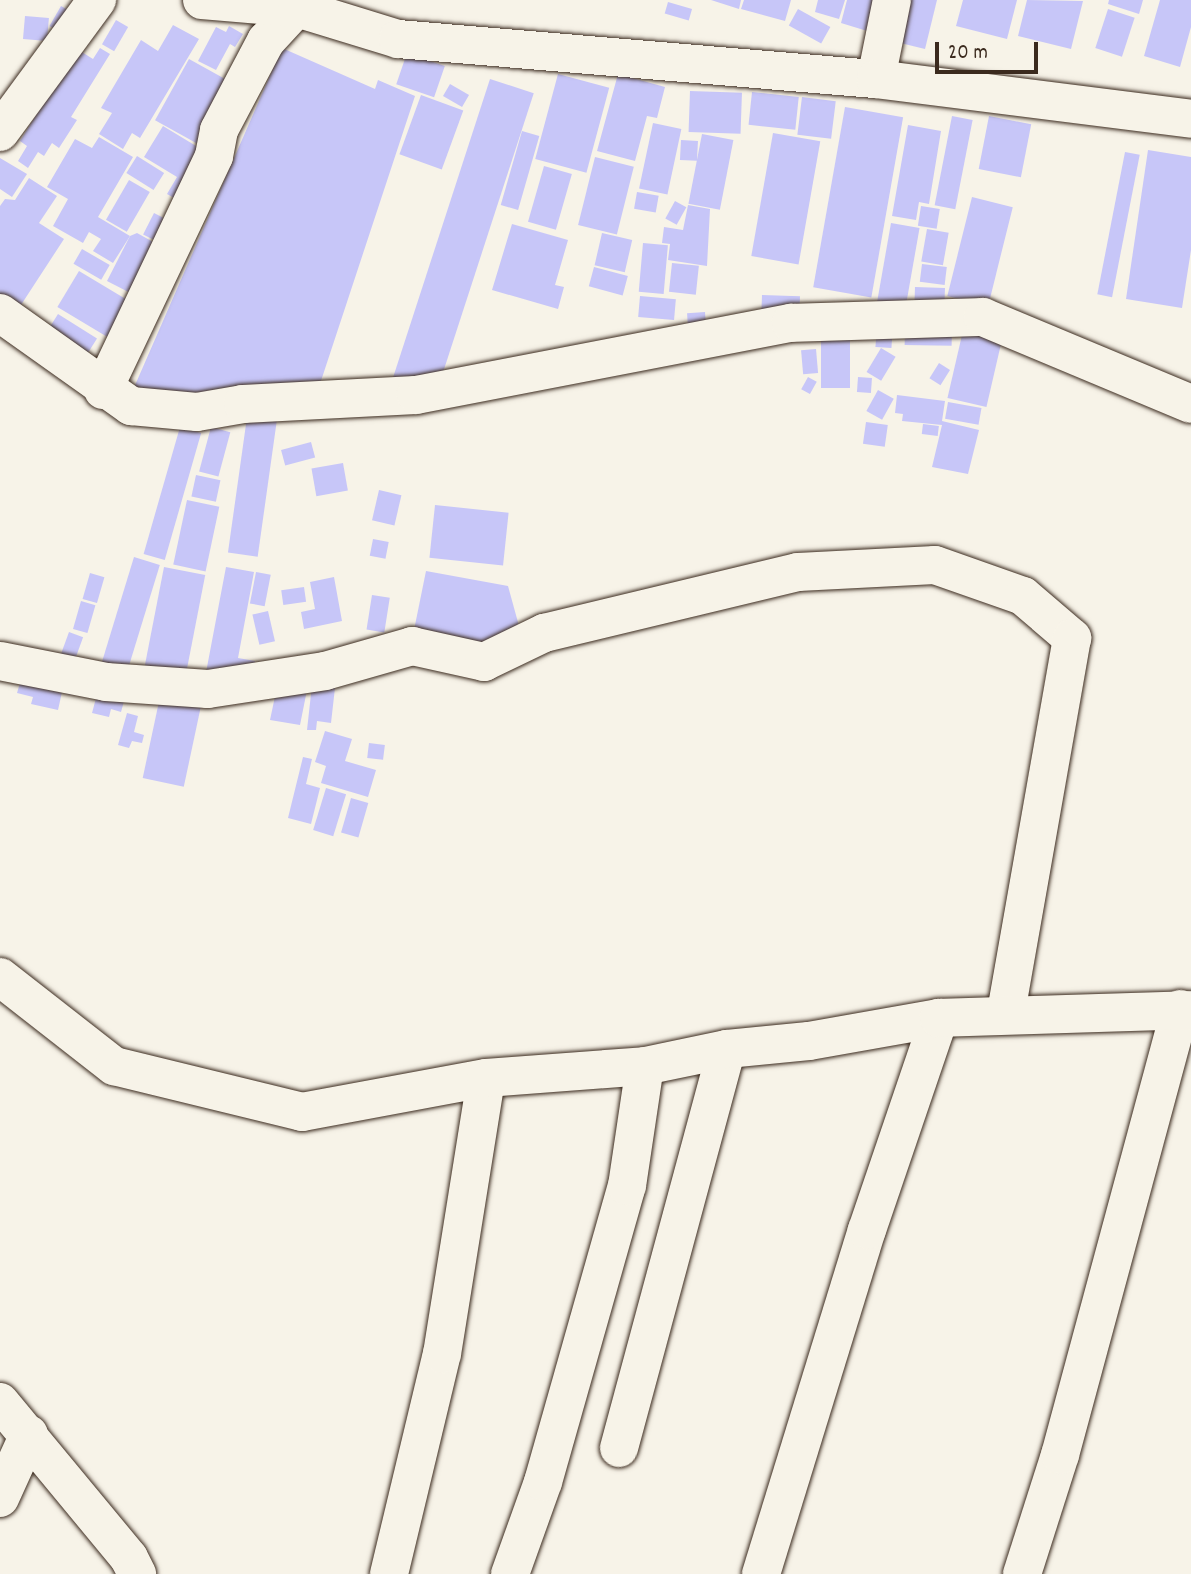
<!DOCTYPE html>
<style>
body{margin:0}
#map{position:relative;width:1191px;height:1574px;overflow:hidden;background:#f7f3e8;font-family:Dekko,sans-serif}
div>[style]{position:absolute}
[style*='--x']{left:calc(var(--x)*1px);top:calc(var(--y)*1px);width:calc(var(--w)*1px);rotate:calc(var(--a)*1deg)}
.building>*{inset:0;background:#c7c6f8;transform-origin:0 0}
.roads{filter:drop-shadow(0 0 2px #3b2a1e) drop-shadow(0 0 2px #3b2a1e)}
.minor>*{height:38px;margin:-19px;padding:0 19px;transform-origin:19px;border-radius:19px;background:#f7f3e8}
.major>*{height:38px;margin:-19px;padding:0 19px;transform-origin:19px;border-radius:19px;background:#f7f3e8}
span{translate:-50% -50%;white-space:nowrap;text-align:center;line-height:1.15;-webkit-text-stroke:5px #f7f3e8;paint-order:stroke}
.scale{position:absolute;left:935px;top:42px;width:103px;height:32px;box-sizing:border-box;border:4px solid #3b2a1e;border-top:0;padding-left:9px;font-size:21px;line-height:24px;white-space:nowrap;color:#3b2a1e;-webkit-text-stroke:5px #f7f3e8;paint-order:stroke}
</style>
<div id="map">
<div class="building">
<div style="clip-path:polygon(711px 0,741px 0,739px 9px)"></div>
<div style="clip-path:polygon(744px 0,791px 0,785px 21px,741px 9px)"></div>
<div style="clip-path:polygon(818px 0,845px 0,839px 19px,815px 12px)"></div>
<div style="clip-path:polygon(847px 0,887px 0,877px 34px,841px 23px)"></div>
<div style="clip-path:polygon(898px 0,937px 0,925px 49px,888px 40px)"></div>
<div style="clip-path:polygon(963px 0,1017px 0,1007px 39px,956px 26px)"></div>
<div style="clip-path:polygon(1027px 0,1083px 1px,1071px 49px,1018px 36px)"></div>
<div style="clip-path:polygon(1109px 0,1143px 0,1139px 14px,1108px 4px)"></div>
<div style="clip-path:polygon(1160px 0,1191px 0,1191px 27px,1180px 67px,1144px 56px)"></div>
<div style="left:668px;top:2px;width:25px;height:12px;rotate:16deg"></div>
<div style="left:61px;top:6px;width:20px;height:23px;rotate:30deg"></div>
<div style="left:798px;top:9px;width:37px;height:19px;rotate:29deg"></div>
<div style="left:1108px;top:9px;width:28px;height:41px;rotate:18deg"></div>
<div style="left:25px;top:16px;width:24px;height:23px;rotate:5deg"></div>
<div style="left:116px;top:20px;width:14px;height:28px;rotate:30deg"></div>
<div style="clip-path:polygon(173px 25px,199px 39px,140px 138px,132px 133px,123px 149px,99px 134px,112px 113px,101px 108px,141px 40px,158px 51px)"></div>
<div style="clip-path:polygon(229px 26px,243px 34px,235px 47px,230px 44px,216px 70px,198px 61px,216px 27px,226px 32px)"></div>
<div style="clip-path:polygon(100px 48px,110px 54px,71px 117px,77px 120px,59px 148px,52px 143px,44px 156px,38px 152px,28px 168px,18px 161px,27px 146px,20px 141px,77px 49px,93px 59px)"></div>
<div style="clip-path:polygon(282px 48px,375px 89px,378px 80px,415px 96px,316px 396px,129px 399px)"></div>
<div style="left:407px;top:53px;width:40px;height:33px;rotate:19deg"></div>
<div style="left:189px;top:59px;width:48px;height:70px;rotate:29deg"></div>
<div style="left:558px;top:74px;width:53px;height:88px;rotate:15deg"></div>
<div style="clip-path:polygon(618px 74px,665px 87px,657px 118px,647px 116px,635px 161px,597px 151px)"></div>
<div style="left:490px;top:79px;width:46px;height:319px;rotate:18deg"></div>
<div style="left:450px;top:84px;width:22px;height:14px;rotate:30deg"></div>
<div style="left:690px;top:91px;width:52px;height:41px;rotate:2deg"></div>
<div style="left:752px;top:92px;width:47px;height:33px;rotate:6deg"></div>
<div style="left:421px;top:95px;width:45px;height:63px;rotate:20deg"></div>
<div style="left:802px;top:97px;width:34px;height:38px;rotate:7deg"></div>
<div style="left:845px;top:107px;width:59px;height:183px;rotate:10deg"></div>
<div style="left:952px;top:116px;width:21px;height:91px;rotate:11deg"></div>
<div style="left:989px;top:116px;width:43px;height:54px;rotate:11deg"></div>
<div style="left:653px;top:123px;width:29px;height:67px;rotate:12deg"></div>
<div style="clip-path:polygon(908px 125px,941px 131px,929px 204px,919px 202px,916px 220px,892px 216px)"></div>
<div style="clip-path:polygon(163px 126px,211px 155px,183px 203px,167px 194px,177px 177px,144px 157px)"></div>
<div style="left:522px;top:131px;width:18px;height:77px;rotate:16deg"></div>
<div style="left:773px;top:133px;width:48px;height:125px;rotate:10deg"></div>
<div style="left:702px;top:134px;width:32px;height:71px;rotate:11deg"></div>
<div style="clip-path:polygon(99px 137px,133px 157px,98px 217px,130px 236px,113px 263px,93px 251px,101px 239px,89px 232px,83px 243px,53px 226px,68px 199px,47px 187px,75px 139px,92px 148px)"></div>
<div style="left:681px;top:140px;width:17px;height:20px;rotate:3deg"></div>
<div style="clip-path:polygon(1148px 150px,1191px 157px,1191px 250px,1182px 308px,1126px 299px)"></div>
<div style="left:1125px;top:152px;width:15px;height:145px;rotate:11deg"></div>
<div style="left:137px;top:156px;width:32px;height:20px;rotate:32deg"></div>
<div style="left:595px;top:157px;width:40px;height:70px;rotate:14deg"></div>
<div style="clip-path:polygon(0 158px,27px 174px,12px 197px,0 189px)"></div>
<div style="left:544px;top:166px;width:29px;height:58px;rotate:16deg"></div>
<div style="clip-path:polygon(29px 178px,57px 196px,39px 223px,64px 239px,19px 308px,0 295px,0 206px,5px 199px,15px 200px)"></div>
<div style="left:129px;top:180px;width:24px;height:46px;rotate:30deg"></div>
<div style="left:637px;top:192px;width:22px;height:17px;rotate:10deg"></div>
<div style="left:972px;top:197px;width:42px;height:102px;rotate:14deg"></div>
<div style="left:675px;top:201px;width:13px;height:20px;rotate:29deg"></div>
<div style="clip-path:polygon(688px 205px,710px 209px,707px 266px,668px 260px,670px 244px,662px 243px,664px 227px,683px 230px)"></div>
<div style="left:921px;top:206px;width:19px;height:20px;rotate:9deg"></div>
<div style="left:154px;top:213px;width:28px;height:24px;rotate:27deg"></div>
<div style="left:891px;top:223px;width:29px;height:87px;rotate:10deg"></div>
<div style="clip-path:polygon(512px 224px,568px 240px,555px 285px,564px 287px,558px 309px,492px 290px)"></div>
<div style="left:927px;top:229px;width:22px;height:33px;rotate:10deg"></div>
<div style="clip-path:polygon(137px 233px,155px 243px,142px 299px,107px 281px,130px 236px)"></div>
<div style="left:602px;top:233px;width:31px;height:33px;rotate:13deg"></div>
<div style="left:643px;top:243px;width:25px;height:49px;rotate:5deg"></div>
<div style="left:82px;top:249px;width:32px;height:17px;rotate:30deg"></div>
<div style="left:672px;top:263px;width:27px;height:29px;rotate:6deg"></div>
<div style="left:922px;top:264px;width:25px;height:18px;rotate:7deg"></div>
<div style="left:594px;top:267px;width:35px;height:20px;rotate:15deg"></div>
<div style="left:79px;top:271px;width:71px;height:42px;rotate:31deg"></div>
<div style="left:915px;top:287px;width:30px;height:21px;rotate:2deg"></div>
<div style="left:762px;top:295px;width:38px;height:21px;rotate:2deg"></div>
<div style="left:640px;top:296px;width:36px;height:21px;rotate:5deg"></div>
<div style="left:705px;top:312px;width:14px;height:18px;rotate:86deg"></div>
<div style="left:58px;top:314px;width:46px;height:28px;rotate:32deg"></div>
<div style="left:965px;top:322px;width:40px;height:78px;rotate:13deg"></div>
<div style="left:905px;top:324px;width:47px;height:21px;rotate:1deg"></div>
<div style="left:877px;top:325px;width:16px;height:22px;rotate:4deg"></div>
<div style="left:821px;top:328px;width:29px;height:60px"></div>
<div style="left:881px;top:348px;width:17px;height:28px;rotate:31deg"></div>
<div style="left:816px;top:349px;width:24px;height:15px;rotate:85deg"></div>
<div style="left:939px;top:363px;width:13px;height:18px;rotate:32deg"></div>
<div style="left:808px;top:377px;width:10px;height:14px;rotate:29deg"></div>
<div style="left:858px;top:377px;width:14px;height:15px;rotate:4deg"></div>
<div style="left:878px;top:390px;width:18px;height:24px;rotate:29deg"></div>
<div style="clip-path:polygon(897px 395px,945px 401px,942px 421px,979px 430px,968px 474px,932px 467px,942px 425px,902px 421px,903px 414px,895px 413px)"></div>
<div style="left:948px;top:402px;width:34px;height:17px;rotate:10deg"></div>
<div style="left:248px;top:410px;width:30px;height:144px;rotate:8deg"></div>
<div style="left:866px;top:422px;width:22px;height:22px;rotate:8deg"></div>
<div style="left:923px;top:424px;width:16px;height:10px;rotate:7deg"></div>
<div style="left:180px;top:427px;width:22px;height:132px;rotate:16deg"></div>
<div style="left:211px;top:427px;width:20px;height:46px;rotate:15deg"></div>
<div style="left:311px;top:442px;width:16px;height:31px;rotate:75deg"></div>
<div style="left:343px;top:463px;width:28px;height:32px;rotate:80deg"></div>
<div style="left:196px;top:475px;width:25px;height:22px;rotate:12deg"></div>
<div style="left:379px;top:490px;width:23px;height:31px;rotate:13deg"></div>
<div style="left:187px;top:500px;width:33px;height:66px;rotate:12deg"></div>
<div style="left:435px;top:505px;width:74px;height:53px;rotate:6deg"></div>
<div style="left:373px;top:539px;width:16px;height:17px;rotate:11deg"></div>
<div style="left:134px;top:557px;width:27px;height:116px;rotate:17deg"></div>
<div style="left:164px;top:567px;width:42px;height:105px;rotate:11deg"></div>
<div style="clip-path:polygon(226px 567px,254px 572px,238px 658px,255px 661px,252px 674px,204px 683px)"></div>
<div style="clip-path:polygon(426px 571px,508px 586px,519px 626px,481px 647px,413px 635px)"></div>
<div style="left:256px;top:572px;width:15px;height:32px;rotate:11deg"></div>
<div style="left:90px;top:573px;width:15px;height:27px;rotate:16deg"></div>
<div style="clip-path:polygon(334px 577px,342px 621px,304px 629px,301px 612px,315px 609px,310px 582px)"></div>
<div style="left:304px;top:587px;width:15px;height:23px;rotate:82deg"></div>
<div style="left:372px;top:595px;width:18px;height:35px;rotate:9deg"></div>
<div style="left:81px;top:601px;width:15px;height:29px;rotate:16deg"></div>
<div style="left:268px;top:611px;width:31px;height:16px;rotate:77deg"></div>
<div style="left:69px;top:632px;width:15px;height:28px;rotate:20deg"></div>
<div style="clip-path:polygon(24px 669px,75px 682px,71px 695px,62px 692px,58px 710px,31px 704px,33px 697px,17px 693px)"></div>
<div style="clip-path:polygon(313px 676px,336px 679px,331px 723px,317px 721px,316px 730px,307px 730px)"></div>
<div style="clip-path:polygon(309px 680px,300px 725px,270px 720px,277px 687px)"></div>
<div style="clip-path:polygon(99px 687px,126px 694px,121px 712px,111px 709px,109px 717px,92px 713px)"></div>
<div style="left:161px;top:692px;width:42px;height:88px;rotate:12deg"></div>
<div style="clip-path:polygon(127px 713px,138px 716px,134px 732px,144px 735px,142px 743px,132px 741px,129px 748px,118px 745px)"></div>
<div style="clip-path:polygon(325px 731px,352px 739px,345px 761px,376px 770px,368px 797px,321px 783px,326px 766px,315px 762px)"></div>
<div style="left:369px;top:743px;width:16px;height:15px;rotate:7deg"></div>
<div style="clip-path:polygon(303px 757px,312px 759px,306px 784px,320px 788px,311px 824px,288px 818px)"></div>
<div style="left:326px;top:788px;width:21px;height:44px;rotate:17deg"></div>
<div style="left:351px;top:798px;width:18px;height:36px;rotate:16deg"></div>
</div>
<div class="roads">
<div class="minor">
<div style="--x:876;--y:79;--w:81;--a:-78.6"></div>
<div style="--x:0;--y:132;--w:164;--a:-53.7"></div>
<div style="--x:0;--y:313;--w:161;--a:35.4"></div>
<div style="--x:131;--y:406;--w:66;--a:5.2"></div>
<div style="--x:197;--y:412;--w:47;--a:-9.9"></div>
<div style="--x:243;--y:404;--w:173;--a:-3"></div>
<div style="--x:416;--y:395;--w:382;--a:-10.9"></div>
<div style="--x:791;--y:323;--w:192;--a:-1.8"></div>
<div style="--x:983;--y:317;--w:225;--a:22.7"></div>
<div style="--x:103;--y:390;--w:259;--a:-64.6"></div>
<div style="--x:214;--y:156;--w:26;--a:-79"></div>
<div style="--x:219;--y:130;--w:101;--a:-62.2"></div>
<div style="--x:266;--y:41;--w:56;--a:-47.2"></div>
<div style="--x:0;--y:661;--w:108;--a:11.2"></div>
<div style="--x:106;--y:682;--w:102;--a:3.9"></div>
<div style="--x:208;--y:689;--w:118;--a:-8.7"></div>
<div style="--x:325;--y:671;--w:91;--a:-16"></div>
<div style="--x:412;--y:646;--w:74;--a:12.5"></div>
<div style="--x:484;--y:662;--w:67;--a:-25.8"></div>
<div style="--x:544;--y:633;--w:261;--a:-13.5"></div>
<div style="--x:798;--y:572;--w:137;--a:-2.9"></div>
<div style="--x:935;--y:565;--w:93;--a:19.4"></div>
<div style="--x:1023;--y:596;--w:65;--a:40.6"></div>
<div style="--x:1072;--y:638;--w:382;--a:100"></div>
<div style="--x:0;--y:1402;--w:202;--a:50.4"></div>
<div style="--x:129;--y:1558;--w:18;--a:63"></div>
<div style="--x:619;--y:1448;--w:413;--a:-74.9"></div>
<div style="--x:0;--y:1498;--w:70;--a:-65.6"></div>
<div style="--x:389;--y:1574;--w:226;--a:-76.5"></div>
<div style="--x:442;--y:1354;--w:279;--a:-80.9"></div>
<div style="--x:510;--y:1574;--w:98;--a:-70.3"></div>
<div style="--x:543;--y:1482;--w:308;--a:-74.2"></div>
<div style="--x:627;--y:1186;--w:121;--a:-81.5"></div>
<div style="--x:761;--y:1574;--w:360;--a:-72.9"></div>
<div style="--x:867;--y:1230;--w:224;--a:-71.2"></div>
<div style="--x:1022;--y:1574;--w:125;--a:-72.3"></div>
<div style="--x:1060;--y:1455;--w:462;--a:-74.9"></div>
</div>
<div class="major">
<div style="--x:202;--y:0;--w:95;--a:4.8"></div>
<div style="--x:297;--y:8;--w:106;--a:17.1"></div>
<div style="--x:398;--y:39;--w:480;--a:4.8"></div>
<div style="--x:876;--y:79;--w:318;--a:7.2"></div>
<div style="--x:0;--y:977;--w:145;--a:38"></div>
<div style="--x:114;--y:1066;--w:194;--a:13.7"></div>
<div style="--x:302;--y:1112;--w:187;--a:-10.5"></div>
<div style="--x:486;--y:1078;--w:159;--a:-4.3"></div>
<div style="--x:645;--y:1066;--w:84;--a:-11.7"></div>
<div style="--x:727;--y:1049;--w:82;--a:-5.6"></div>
<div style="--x:809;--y:1041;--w:132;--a:-10"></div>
<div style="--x:939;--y:1018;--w:252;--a:-1.8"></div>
</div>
</div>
<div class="scale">20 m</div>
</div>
